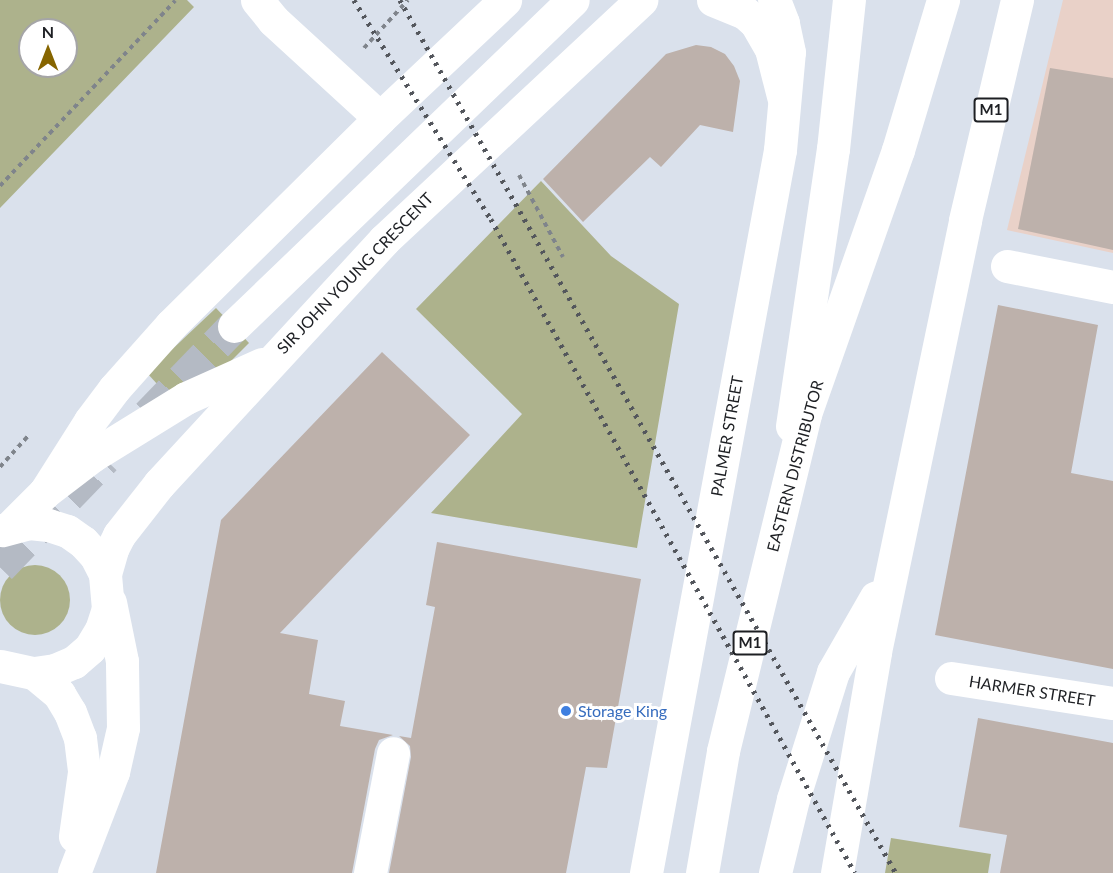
<!DOCTYPE html>
<style>
body{margin:0}
#map{position:relative;width:1113px;height:873px;overflow:hidden;background:#dae1ec;font-family:Lato,sans-serif}
div>[style]{position:absolute}
[style*='--x']{left:calc(var(--x)*1px);top:calc(var(--y)*1px);width:calc(var(--w)*1px);rotate:calc(var(--a)*1deg)}
.industrial>*{inset:0;background:#e9d1c8}
.green>*{inset:0;background:#adb28c}
.round{border-radius:50%}
.building>*{inset:0;background:#bdb1ab}
.highway-tunnel>*{height:33px;margin-top:-16.5px;transform-origin:0;background:repeating-linear-gradient(90deg,#b4bac4 0 33px,transparent 0 49px)}
.path>*{height:4px;margin-top:-2px;transform-origin:0;background:repeating-linear-gradient(90deg,#7f848b 0 4.5px,transparent 0 9px)}
.minor>*{height:33px;margin:-16.5px;padding:0 16.5px;transform-origin:16.5px;border-radius:16.5px;background:#fff}
.major>*{height:33px;margin:-16.5px;padding:0 16.5px;transform-origin:16.5px;border-radius:16.5px;background:#fff}
.highway>*{height:33px;margin:-16.5px;padding:0 16.5px;transform-origin:16.5px;border-radius:16.5px;background:#fff}
.rail>*{height:4.5px;margin-top:-2.25px;transform-origin:0;background:repeating-linear-gradient(90deg,#53565c 0 3px,transparent 0 9px)}
.dots>*{width:16px;height:16px;translate:-50% -50%;box-sizing:border-box;border:3px solid #fff;border-radius:50%}
span{translate:-50% -50%;white-space:nowrap;text-align:center;line-height:1.15;-webkit-text-stroke:6px #fff;paint-order:stroke}
.shield-label span{padding:2px 4px;background:#fff;border:2px solid;border-radius:4px;-webkit-text-stroke-width:0}
.shield-label{font-size:15px;color:#1d1f23;font-weight:700}
.street-label{font-size:16px;color:#1d1f23}
.shop-label{font-size:16px;color:#366cbe}
.left{translate:0 -50%;text-align:left}
.north{position:absolute;left:18px;top:18px;width:60px;height:60px;box-sizing:border-box;background:#fff;border:2px solid #a5a5a7;border-radius:50%;rotate:0deg;font-size:16px;font-weight:700;line-height:24px;text-align:center;color:#1d1f23}
.north::after{content:'';display:block;margin:auto;width:21px;height:27px;background:#866500;clip-path:polygon(50% 0,100% 100%,50% 72%,0 100%)}
</style>
<div id="map">
<div class="industrial">
<div style="clip-path:polygon(1063px 0,1113px 0,1113px 253px,1007px 230px)"></div>
</div>
<div class="green">
<div style="clip-path:polygon(evenodd,0 0,187px 0,194px 7px,0 208px,0 0,30px 30px,66px 30px,66px 66px,30px 66px,30px 30px)"></div>
<div style="clip-path:polygon(541px 181px,611px 256px,679px 304px,637px 548px,431px 513px,522px 414px,416px 309px)"></div>
<div style="clip-path:polygon(216px 308px,249px 343px,229px 363px,170px 398px,147px 373px)"></div>
<div class="round" style="left:0;top:565px;width:70px;height:70px"></div>
<div style="clip-path:polygon(891px 838px,991px 854px,988px 873px,885px 873px)"></div>
</div>
<div class="building">
<div style="clip-path:polygon(696px 45px,711px 47px,725px 54px,734px 66px,740px 81px,733px 132px,700px 125px,661px 167px,650px 157px,583px 222px,543px 179px,666px 54px)"></div>
<div style="clip-path:polygon(1050px 68px,1113px 78px,1113px 250px,1018px 229px)"></div>
<div style="clip-path:polygon(998px 305px,1098px 325px,1071px 473px,1113px 481px,1113px 669px,935px 635px)"></div>
<div style="clip-path:polygon(382px 352px,470px 435px,280px 633px,318px 640px,309px 694px,345px 701px,340px 726px,393px 735px,379px 740px,375px 749px,352px 873px,156px 873px,221px 520px)"></div>
<div style="clip-path:polygon(437px 542px,641px 579px,607px 768px,586px 767px,566px 873px,389px 873px,411px 757px,410px 746px,399px 736px,411px 738px,435px 607px,426px 605px)"></div>
<div style="clip-path:polygon(978px 718px,1113px 743px,1113px 873px,1000px 873px,1007px 835px,959px 827px)"></div>
</div>
<div class="highway-tunnel">
<div style="--x:148;--y:415;--w:124;--a:-46"></div>
<div style="--x:0;--y:567;--w:151;--a:-46.1"></div>
</div>
<div class="path">
<div style="--x:364;--y:48;--w:65;--a:-47.5"></div>
<div style="--x:519;--y:175;--w:93;--a:61.8"></div>
<div style="--x:0;--y:186;--w:255;--a:-46.6"></div>
<div style="--x:0;--y:467;--w:42;--a:-47.9"></div>
</div>
<div class="minor">
<div style="--x:257;--y:0;--w:26;--a:51"></div>
<div style="--x:273;--y:20;--w:145;--a:42.5"></div>
<div style="--x:713;--y:0;--w:35;--a:22"></div>
<div style="--x:745;--y:13;--w:15;--a:42"></div>
<div style="--x:756;--y:23;--w:30;--a:60"></div>
<div style="--x:771;--y:49;--w:49;--a:75.7"></div>
<div style="--x:1007;--y:266;--w:108;--a:11.2"></div>
<div style="--x:792;--y:426;--w:280;--a:-81.6"></div>
<div style="--x:833;--y:149;--w:150;--a:-83.9"></div>
<div style="--x:45;--y:492;--w:84;--a:-57.6"></div>
<div style="--x:90;--y:421;--w:40;--a:-53"></div>
<div style="--x:114;--y:389;--w:86;--a:-48.3"></div>
<div style="--x:171;--y:325;--w:294;--a:-44.7"></div>
<div style="--x:380;--y:118;--w:172;--a:-43.3"></div>
<div style="--x:10;--y:527;--w:49;--a:-45"></div>
<div style="--x:45;--y:492;--w:59;--a:-37.5"></div>
<div style="--x:92;--y:456;--w:110;--a:-31.7"></div>
<div style="--x:186;--y:398;--w:83;--a:-24.1"></div>
<div style="--x:105;--y:574;--w:26;--a:-74"></div>
<div style="--x:112;--y:549;--w:16;--a:-63"></div>
<div style="--x:119;--y:535;--w:65;--a:-51.9"></div>
<div style="--x:159;--y:484;--w:332;--a:-47.3"></div>
<div style="--x:384;--y:240;--w:352;--a:-43"></div>
<div style="--x:0;--y:666;--w:35;--a:12"></div>
<div style="--x:34;--y:673;--w:21;--a:-8"></div>
<div style="--x:55;--y:670;--w:21;--a:-23"></div>
<div style="--x:74;--y:662;--w:21;--a:-41"></div>
<div style="--x:90;--y:648;--w:21;--a:-59"></div>
<div style="--x:101;--y:630;--w:22;--a:-72"></div>
<div style="--x:108;--y:609;--w:35;--a:-95"></div>
<div style="--x:105;--y:574;--w:20;--a:-117"></div>
<div style="--x:96;--y:556;--w:19;--a:-133"></div>
<div style="--x:83;--y:542;--w:19;--a:-145"></div>
<div style="--x:67;--y:531;--w:20;--a:-162"></div>
<div style="--x:48;--y:525;--w:19;--a:-174"></div>
<div style="--x:29;--y:523;--w:28;--a:165"></div>
<div style="--x:34;--y:673;--w:33;--a:40"></div>
<div style="--x:59;--y:694;--w:21;--a:59"></div>
<div style="--x:70;--y:712;--w:28;--a:69"></div>
<div style="--x:80;--y:738;--w:34;--a:83"></div>
<div style="--x:84;--y:772;--w:65;--a:98"></div>
<div style="--x:951;--y:678;--w:164;--a:8.8"></div>
<div style="--x:74;--y:873;--w:108;--a:-68.9"></div>
<div style="--x:113;--y:772;--w:45;--a:-77.2"></div>
<div style="--x:123;--y:728;--w:67;--a:-90.9"></div>
<div style="--x:122;--y:661;--w:60;--a:-101.5"></div>
<div style="--x:370;--y:873;--w:122;--a:-79.1"></div>
</div>
<div class="major">
<div style="--x:646;--y:873;--w:735;--a:-79.5"></div>
<div style="--x:780;--y:150;--w:98;--a:-84.8"></div>
<div style="--x:789;--y:52;--w:30;--a:-102"></div>
<div style="--x:783;--y:23;--w:25;--a:-111"></div>
</div>
<div class="highway">
<div style="--x:234;--y:326;--w:470;--a:-43.9"></div>
<div style="--x:702;--y:873;--w:124;--a:-80.2"></div>
<div style="--x:723;--y:751;--w:347;--a:-76.3"></div>
<div style="--x:805;--y:414;--w:280;--a:-70.6"></div>
<div style="--x:898;--y:150;--w:157;--a:-73.3"></div>
<div style="--x:775;--y:873;--w:76;--a:-76.3"></div>
<div style="--x:793;--y:799;--w:133;--a:-72.5"></div>
<div style="--x:833;--y:672;--w:86;--a:-60.2"></div>
<div style="--x:837;--y:873;--w:224;--a:-80.2"></div>
<div style="--x:875;--y:652;--w:441;--a:-78.2"></div>
<div style="--x:965;--y:220;--w:226;--a:-76.7"></div>
</div>
<div class="rail">
<div style="--x:354;--y:0;--w:258;--a:58"></div>
<div style="--x:491;--y:219;--w:748;--a:60.9"></div>
<div style="--x:400;--y:0;--w:1004;--a:60.4"></div>
</div>
<div class="dots">
<div style="left:566px;top:711px;background:#3f7fe0"></div>
</div>
<div class="shield-label">
<span style="left:991px;top:110px">M1</span>
<span style="left:750px;top:643px">M1</span>
</div>
<div class="street-label">
<span style="left:355px;top:273px;rotate:-46deg">SIR JOHN YOUNG CRESCENT</span>
<span style="left:727px;top:436px;rotate:-80deg">PALMER STREET</span>
<span style="left:795px;top:466px;rotate:-75deg">EASTERN DISTRIBUTOR</span>
<span style="left:1032px;top:691px;rotate:9deg">HARMER STREET</span>
</div>
<div class="shop-label">
<span class="left" style="left:578px;top:711px">Storage King</span>
</div>
<div class="north">N</div>
</div>
